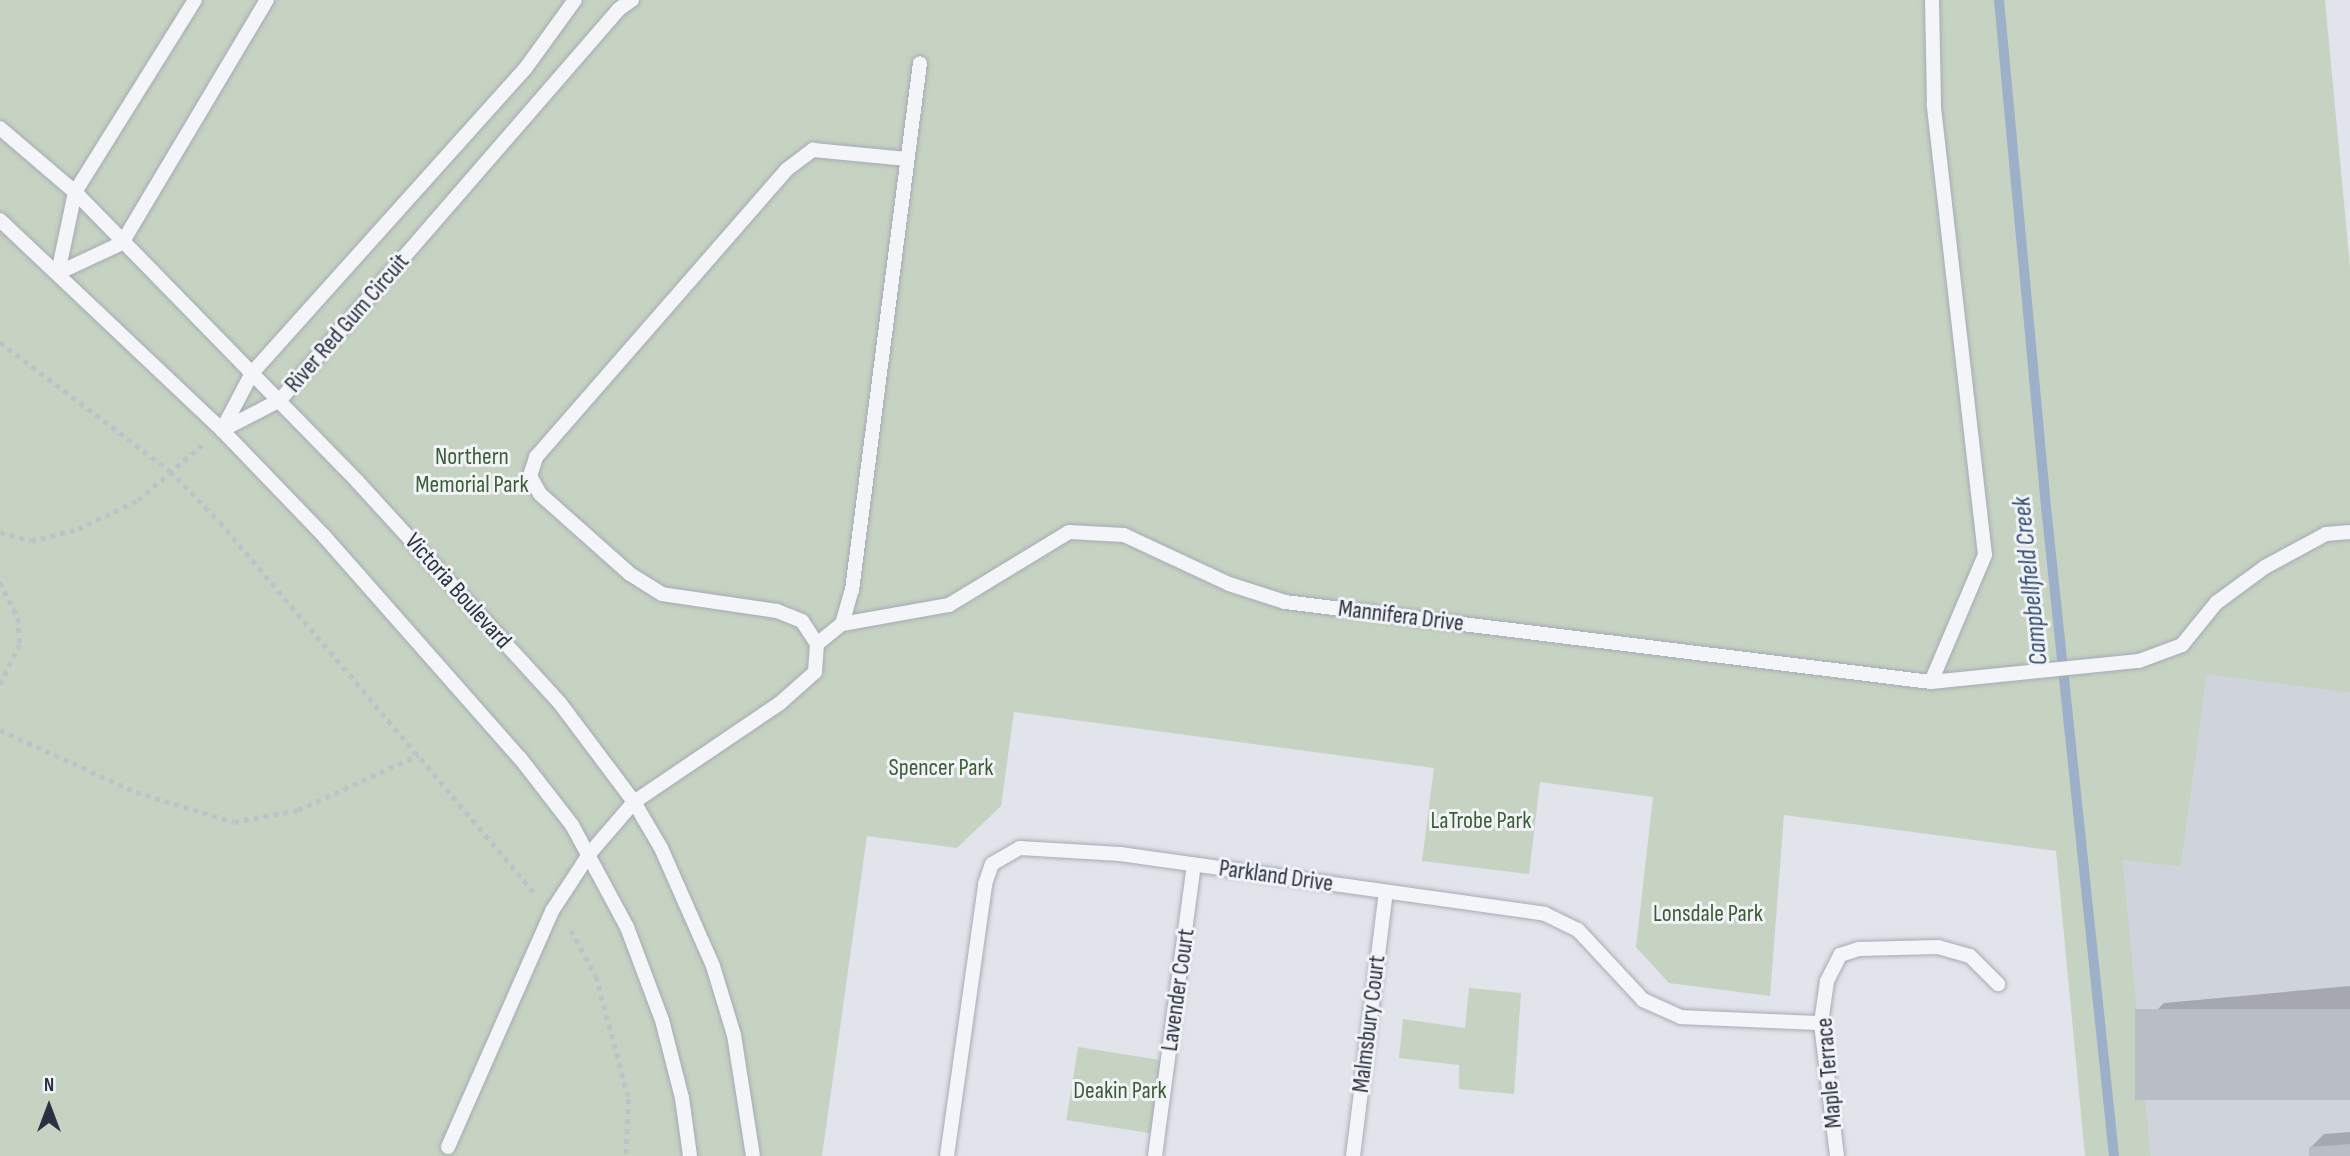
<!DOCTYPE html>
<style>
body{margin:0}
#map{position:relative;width:2350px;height:1156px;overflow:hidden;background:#e1e4ea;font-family:"Sofia Sans Condensed",sans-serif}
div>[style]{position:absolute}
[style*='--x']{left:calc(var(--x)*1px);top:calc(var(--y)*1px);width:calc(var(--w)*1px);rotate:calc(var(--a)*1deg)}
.built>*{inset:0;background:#cfd3db}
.green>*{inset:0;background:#c6d3c2;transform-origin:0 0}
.shadow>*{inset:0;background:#0003}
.stream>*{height:10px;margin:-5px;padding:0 5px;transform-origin:5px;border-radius:5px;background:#9db0c9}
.building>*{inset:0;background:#b8bdc6;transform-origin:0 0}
.path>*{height:4.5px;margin-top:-2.25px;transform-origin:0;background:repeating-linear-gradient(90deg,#bfc2c8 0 5px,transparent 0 10px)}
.roads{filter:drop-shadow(0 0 2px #a6abb4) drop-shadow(0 0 2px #a6abb4)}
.lane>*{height:14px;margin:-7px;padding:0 7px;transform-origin:7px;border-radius:7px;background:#f4f5f8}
span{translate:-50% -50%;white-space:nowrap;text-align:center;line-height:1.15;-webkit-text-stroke:6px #f1f3f7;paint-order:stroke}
.street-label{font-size:24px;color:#2a3141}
.park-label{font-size:24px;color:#3c5d37}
.water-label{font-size:26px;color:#344e74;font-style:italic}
.north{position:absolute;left:14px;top:1072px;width:70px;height:70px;-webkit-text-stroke:5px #f1f3f7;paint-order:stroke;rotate:0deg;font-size:19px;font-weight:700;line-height:28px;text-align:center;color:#2a3141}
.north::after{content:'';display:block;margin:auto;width:24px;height:32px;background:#2a3141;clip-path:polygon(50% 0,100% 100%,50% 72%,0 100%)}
</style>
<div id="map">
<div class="built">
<div style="clip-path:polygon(2207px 673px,2350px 693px,2350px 1156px,2151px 1156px,2123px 860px,2181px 867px)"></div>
</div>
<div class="green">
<div style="clip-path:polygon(0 0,2325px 0,2350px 267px,2350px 693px,2207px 674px,2181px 867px,2123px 860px,2151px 1156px,2085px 1156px,2056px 851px,1784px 815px,1770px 996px,1669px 983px,1636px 947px,1653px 797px,1540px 782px,1529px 874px,1422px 861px,1434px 768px,1014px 712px,1001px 806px,957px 848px,867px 836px,822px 1156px,0 1156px)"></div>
<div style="clip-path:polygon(1469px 988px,1521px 993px,1514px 1094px,1459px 1089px,1459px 1065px,1399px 1058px,1403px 1019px,1465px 1028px)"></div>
<div style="left:1078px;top:1047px;width:91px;height:74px;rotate:9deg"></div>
</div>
<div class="shadow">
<div style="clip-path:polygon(2350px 986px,2350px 1098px,2138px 1029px,2164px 1003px)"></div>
<div style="clip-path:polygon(2350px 1132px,2350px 1156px,2311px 1156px,2310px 1148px,2324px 1134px)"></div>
</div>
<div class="stream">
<div style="--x:1999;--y:0;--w:499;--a:84.7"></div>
<div style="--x:2045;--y:497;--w:663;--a:84.02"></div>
</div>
<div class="building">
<div style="left:2350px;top:1009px;width:91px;height:215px;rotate:90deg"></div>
<div style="clip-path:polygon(2350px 1144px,2350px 1156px,2309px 1156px,2309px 1147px)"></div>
</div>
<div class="path">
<div style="--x:0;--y:342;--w:213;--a:37.2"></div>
<div style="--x:170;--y:471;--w:71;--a:45.6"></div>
<div style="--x:220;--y:522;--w:488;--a:49.7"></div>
<div style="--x:0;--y:532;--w:32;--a:16"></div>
<div style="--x:31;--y:541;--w:49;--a:-14.3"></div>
<div style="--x:78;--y:529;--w:67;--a:-25.8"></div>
<div style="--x:138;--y:500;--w:84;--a:-40.7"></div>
<div style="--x:0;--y:582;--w:40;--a:63.4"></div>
<div style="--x:18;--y:618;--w:26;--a:86"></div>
<div style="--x:20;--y:644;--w:46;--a:116"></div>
<div style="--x:0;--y:730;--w:149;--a:24.5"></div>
<div style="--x:136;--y:792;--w:102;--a:17"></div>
<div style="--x:234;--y:822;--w:65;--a:-10.6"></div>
<div style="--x:298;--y:810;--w:132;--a:-24.6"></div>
<div style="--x:571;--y:930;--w:52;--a:61.5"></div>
<div style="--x:596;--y:976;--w:127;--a:75"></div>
<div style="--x:629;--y:1099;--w:57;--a:93"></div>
</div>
<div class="roads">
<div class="lane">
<div style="--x:0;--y:128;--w:99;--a:40.5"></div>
<div style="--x:75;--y:192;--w:404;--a:45.7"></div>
<div style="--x:357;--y:481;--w:299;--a:47.6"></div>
<div style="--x:559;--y:702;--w:125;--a:53.1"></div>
<div style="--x:634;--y:802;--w:53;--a:59.6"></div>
<div style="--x:661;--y:848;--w:129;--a:66.2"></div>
<div style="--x:713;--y:966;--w:72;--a:73.1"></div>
<div style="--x:734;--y:1035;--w:122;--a:81.1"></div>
<div style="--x:0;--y:220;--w:306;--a:43.4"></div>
<div style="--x:222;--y:430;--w:147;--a:46.1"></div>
<div style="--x:324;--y:536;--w:296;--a:48.6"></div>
<div style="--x:520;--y:758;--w:85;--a:52.2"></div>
<div style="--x:572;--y:825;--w:116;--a:61.7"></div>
<div style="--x:627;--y:927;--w:99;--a:69.4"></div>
<div style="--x:662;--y:1020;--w:81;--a:75.6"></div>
<div style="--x:682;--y:1098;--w:59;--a:82.1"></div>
<div style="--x:58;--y:273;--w:71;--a:-25.1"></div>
<div style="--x:122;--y:243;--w:283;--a:-59.2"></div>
<div style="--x:58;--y:273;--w:83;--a:-78.1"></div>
<div style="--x:75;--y:192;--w:226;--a:-58"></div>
<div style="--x:222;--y:430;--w:65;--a:-27.3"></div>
<div style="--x:280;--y:400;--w:517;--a:-49.07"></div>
<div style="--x:619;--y:9;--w:16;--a:-35"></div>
<div style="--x:222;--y:430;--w:64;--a:-62.2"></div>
<div style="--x:252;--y:373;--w:409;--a:-48.1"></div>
<div style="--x:525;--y:69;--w:85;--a:-54.1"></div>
<div style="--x:842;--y:624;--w:109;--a:-10.1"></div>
<div style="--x:949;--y:605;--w:140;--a:-31.3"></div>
<div style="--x:1069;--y:532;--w:55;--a:3.1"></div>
<div style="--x:1124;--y:535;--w:116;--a:25"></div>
<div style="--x:1229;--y:584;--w:59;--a:17.8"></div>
<div style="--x:1285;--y:602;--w:651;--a:7.06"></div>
<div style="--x:1931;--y:682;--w:209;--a:-5.8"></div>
<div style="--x:2139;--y:661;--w:46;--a:-20.4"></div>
<div style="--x:2182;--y:645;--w:54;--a:-51"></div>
<div style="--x:2216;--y:603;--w:61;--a:-36.3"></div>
<div style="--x:2265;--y:567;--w:69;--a:-28.4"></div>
<div style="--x:2326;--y:534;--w:24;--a:-5"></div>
<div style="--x:817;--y:644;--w:32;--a:-39"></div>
<div style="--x:842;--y:624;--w:35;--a:-74"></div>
<div style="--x:852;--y:590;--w:531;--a:-82.65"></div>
<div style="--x:1931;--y:682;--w:138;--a:-67"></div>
<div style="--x:1985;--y:555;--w:454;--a:-96.5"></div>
<div style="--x:1934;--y:104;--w:104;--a:-91.1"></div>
<div style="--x:448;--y:1147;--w:258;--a:-66.2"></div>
<div style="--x:552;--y:911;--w:69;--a:-56.8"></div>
<div style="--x:590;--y:853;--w:67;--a:-49.2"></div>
<div style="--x:634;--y:802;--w:175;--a:-34.1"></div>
<div style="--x:779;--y:704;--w:48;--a:-41.6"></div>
<div style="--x:815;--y:672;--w:28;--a:-86"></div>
<div style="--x:817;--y:644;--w:27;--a:-123"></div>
<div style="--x:802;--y:621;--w:27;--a:-158"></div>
<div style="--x:777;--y:611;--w:116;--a:-171.6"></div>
<div style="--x:662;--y:594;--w:38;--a:-148"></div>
<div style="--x:630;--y:574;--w:120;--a:-138.4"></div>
<div style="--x:540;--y:494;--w:21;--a:-119"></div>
<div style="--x:530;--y:476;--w:20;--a:-72"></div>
<div style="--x:536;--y:457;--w:381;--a:-48.9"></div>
<div style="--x:786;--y:170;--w:34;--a:-37"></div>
<div style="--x:813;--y:150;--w:94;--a:5.5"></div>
<div style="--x:947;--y:1156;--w:275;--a:-82"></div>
<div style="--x:985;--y:884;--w:21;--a:-71"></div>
<div style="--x:992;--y:864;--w:32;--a:-30"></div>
<div style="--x:1020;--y:848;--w:100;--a:3.4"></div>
<div style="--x:1120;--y:854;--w:429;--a:8"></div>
<div style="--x:1545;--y:914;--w:37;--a:26"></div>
<div style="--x:1578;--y:930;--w:96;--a:47.1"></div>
<div style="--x:1643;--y:1000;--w:42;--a:24.1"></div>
<div style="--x:1681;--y:1017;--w:140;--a:2.5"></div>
<div style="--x:1155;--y:1156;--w:294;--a:-82.4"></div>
<div style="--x:1353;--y:1156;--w:266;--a:-82.9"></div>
<div style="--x:1837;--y:1156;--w:134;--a:-96.9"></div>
<div style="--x:1821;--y:1023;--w:42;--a:-81.9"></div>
<div style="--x:1827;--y:981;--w:29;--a:-63"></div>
<div style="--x:1840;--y:955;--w:20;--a:-18"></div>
<div style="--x:1859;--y:949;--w:79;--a:-1.5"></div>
<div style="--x:1938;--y:947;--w:33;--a:16"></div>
<div style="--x:1970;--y:956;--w:40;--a:45"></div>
</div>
</div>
<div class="street-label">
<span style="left:347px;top:323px;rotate:-49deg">River Red Gum Circuit</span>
<span style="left:458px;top:591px;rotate:48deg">Victoria Boulevard</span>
<span style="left:1401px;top:616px;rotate:7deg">Mannifera Drive</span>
<span style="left:1276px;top:876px;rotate:8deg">Parkland Drive</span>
<span style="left:1178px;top:990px;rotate:-82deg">Lavender Court</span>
<span style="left:1369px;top:1024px;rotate:-83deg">Malmsbury Court</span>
<span style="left:1829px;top:1073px;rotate:-95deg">Maple Terrace</span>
</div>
<div class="park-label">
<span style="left:472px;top:471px">Northern<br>Memorial Park</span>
<span style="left:941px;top:768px">Spencer Park</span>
<span style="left:1481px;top:821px">LaTrobe Park</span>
<span style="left:1708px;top:914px">Lonsdale Park</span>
<span style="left:1120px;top:1091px">Deakin Park</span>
</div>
<div class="water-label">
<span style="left:2031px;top:581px;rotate:-96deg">Campbellfield Creek</span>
</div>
<div class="north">N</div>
</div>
